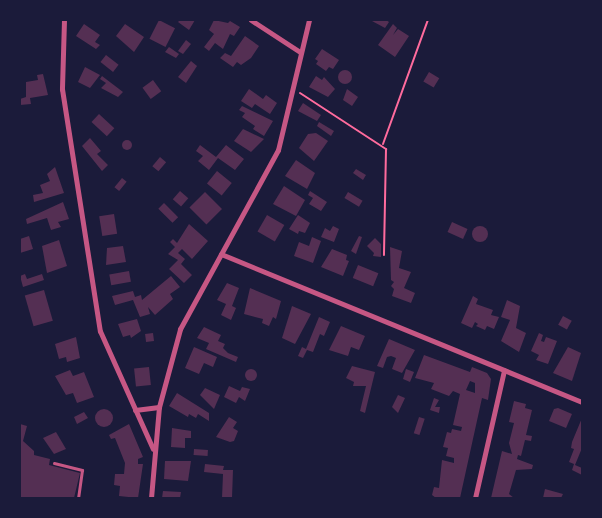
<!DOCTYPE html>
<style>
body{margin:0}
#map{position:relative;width:602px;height:518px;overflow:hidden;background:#1b1b3a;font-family:Jost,sans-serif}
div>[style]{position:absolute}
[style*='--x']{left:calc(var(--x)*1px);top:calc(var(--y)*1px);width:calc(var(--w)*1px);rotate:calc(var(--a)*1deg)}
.building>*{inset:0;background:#542f53;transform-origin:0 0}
.round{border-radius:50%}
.path>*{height:2px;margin:-1px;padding:0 1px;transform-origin:1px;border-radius:1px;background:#ff6b9d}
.service>*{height:3px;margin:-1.5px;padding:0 1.5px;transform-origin:1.5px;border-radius:1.5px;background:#c65784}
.minor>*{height:5px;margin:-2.5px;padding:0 2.5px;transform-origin:2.5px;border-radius:2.5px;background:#c65784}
span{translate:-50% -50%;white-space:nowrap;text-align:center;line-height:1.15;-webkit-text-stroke:4px #1b1b3a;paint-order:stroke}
.frame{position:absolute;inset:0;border:21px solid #1b1b3a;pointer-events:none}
</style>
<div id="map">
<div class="building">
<div style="left:159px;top:20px;width:18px;height:21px;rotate:27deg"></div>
<div style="clip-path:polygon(180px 20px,195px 20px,189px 30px,178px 22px)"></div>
<div style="clip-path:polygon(214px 20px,228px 23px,230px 21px,240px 27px,234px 36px,230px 34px,223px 49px,215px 43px,209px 51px,204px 47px,214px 34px,209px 30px)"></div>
<div style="clip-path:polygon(386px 20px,389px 22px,385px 28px,372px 21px)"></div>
<div style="clip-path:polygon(84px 24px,100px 35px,95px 42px,100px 45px,96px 49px,76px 36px)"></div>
<div style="clip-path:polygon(125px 24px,144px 37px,134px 52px,116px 36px)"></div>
<div style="clip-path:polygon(393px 24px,397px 28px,393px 35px,398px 29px,409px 36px,395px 57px,378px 45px)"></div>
<div style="clip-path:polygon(245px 36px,259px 46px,251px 58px,241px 65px,237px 62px,233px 67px,220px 58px,225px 53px,231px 56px)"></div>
<div style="clip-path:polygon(186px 40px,191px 44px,183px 54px,178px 51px)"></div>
<div style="clip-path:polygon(169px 47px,179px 54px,176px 58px,165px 52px)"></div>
<div style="clip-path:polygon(322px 49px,339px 60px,333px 69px,329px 67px,326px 71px,316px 64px,318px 61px,315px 59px)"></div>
<div style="left:106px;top:55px;width:16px;height:9px;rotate:38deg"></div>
<div style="clip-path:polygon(191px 61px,197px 66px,186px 83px,178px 77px)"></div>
<div style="clip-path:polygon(85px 67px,100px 75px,90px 88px,78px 82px)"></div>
<div class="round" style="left:338px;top:70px;width:14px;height:14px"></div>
<div style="left:429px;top:72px;width:12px;height:11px;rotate:31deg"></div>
<div style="clip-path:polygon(43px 74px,48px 95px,30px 98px,31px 104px,20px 105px,20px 99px,26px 97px,26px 82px,38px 80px,37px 75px)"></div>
<div style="clip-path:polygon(102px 76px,123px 92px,118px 97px,101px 88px,106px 83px,100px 79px)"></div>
<div style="clip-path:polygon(316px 76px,322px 80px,324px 77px,335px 89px,328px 97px,309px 87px)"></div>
<div style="left:153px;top:80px;width:14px;height:13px;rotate:54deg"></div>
<div style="clip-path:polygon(249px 89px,263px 99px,266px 95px,277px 103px,270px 114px,255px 104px,252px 108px,241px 101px)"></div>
<div style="clip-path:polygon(347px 89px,358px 97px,352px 106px,343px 100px)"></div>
<div style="clip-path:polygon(303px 103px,321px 115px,317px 121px,298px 111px)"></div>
<div style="clip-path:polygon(242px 106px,273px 121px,264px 136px,253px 129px,255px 126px,242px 117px,245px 113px,239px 110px)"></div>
<div style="left:99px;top:114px;width:21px;height:11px;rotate:43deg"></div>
<div style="clip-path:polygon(319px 122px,334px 131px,331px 136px,317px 126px)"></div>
<div style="clip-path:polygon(243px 129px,264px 139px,251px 152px,234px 141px)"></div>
<div style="clip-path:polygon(316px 133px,328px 141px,314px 161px,299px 148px,308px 134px)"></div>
<div style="clip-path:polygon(90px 138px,101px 151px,97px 154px,108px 165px,102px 171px,82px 146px)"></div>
<div class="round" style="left:122px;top:140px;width:10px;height:10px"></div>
<div style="clip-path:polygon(200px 145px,216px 157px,226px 145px,244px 159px,235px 170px,218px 158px,209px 170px,198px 161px,203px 156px,196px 151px)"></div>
<div style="left:160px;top:157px;width:8px;height:12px;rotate:40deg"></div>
<div style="clip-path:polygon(296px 160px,315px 173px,307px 189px,285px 176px)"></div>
<div style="clip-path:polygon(55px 167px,64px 193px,34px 202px,33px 195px,43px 193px,40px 185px,50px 181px,47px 174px)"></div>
<div style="clip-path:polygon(356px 169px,366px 175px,363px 180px,353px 173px)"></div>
<div style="left:217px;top:171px;width:19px;height:16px;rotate:39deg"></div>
<div style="left:122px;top:178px;width:6px;height:12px;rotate:39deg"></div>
<div style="clip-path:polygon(284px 186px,305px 200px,296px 216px,273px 204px)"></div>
<div style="left:180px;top:191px;width:11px;height:11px;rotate:41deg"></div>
<div style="clip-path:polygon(310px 191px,327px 202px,321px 211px,309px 204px,313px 198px,308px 195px)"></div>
<div style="left:205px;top:192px;width:24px;height:22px;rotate:45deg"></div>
<div style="left:348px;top:192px;width:17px;height:7px;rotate:31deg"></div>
<div style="clip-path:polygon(63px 202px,69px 219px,58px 222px,61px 227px,51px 230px,47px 218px,27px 224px,26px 219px)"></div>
<div style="left:164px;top:203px;width:20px;height:8px;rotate:45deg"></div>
<div style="left:114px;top:214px;width:20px;height:15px;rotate:81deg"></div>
<div style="left:267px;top:215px;width:20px;height:19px;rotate:30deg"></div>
<div style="clip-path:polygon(298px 215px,310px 223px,305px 233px,299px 231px,298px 234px,289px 229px)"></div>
<div style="left:452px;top:222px;width:17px;height:11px;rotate:24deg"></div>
<div style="clip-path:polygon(189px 224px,208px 241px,192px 259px,182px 249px,178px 253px,185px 259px,181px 264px,192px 275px,184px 283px,169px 269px,178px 260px,168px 254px,175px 247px,170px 242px,173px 239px,177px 243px)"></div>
<div class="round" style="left:472px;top:226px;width:16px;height:16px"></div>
<div style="clip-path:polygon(333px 226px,339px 229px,334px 242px,321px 237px,325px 228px,330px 231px)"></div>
<div style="clip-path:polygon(29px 236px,33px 249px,20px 253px,20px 239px)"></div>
<div style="clip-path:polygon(359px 236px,362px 237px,356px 254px,351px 251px)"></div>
<div style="clip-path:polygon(312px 237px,321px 241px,313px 263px,294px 256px,299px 242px,309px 246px)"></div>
<div style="clip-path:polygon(375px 238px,381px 244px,381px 257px,373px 256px,374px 253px,367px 246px)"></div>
<div style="clip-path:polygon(59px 240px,67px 266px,47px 273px,42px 246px)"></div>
<div style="clip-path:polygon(123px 246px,126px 262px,106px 265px,107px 248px)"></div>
<div style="clip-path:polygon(390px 247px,402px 251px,399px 268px,411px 272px,404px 288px,415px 293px,411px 303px,392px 296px,394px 289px,391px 286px,394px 282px,391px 280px)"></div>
<div style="clip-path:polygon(332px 249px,347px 255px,346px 260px,349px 261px,343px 276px,321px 267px)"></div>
<div style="left:358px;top:265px;width:22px;height:14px;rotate:22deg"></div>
<div style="left:129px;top:271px;width:11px;height:20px;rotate:80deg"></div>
<div style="clip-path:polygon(25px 274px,27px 279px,42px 274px,44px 280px,23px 287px,20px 276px)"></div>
<div style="clip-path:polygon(171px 276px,180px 287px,170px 294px,173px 299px,155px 315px,148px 307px,150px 314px,140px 317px,133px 300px,115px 305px,112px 296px,133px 291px,135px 297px,141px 295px,142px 300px)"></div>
<div style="clip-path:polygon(227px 283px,239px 288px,232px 306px,236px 308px,231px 320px,221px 315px,226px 304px,217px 300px)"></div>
<div style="clip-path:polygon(250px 288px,281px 301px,276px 319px,273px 317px,269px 326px,262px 323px,263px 319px,244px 314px)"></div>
<div style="left:44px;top:290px;width:32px;height:20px;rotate:74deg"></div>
<div style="clip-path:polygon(473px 296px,478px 299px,476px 304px,493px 310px,491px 315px,499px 317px,494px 329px,487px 326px,485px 330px,476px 326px,478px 324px,475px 322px,472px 328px,461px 323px)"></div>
<div style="clip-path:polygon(507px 300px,520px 306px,516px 328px,526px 333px,519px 352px,501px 341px,510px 320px,501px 317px)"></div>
<div style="clip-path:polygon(292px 306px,311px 314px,295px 344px,282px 338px)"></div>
<div style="left:563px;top:316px;width:10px;height:10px;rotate:29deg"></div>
<div style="clip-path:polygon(319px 317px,330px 322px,324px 336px,320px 334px,313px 352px,307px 350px,303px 358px,298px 356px,302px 347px,306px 349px)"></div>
<div style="clip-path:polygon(137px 319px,141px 331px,131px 338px,130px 335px,123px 337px,118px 324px)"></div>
<div style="clip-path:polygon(341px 326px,365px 336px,359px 350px,351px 347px,348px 356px,329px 350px)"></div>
<div style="clip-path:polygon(204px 327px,221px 335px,218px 341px,225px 344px,223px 348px,228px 353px,238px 357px,236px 362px,206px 349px,209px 343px,197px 338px)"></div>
<div style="left:153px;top:333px;width:8px;height:8px;rotate:83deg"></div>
<div style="clip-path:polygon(539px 333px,543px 335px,541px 341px,544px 342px,546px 337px,557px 341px,548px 364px,536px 360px,539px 355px,531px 351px)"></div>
<div style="clip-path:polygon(76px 337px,80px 358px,67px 362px,66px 357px,59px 359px,55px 344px)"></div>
<div style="clip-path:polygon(389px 339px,415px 350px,402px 373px,392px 369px,396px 358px,391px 356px,387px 357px,383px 368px,377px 366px)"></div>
<div style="clip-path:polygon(194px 347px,217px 357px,213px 367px,204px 363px,199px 374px,185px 368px)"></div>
<div style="clip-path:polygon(568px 347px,581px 353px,572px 381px,553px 373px)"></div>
<div style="clip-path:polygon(evenodd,424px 355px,470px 372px,472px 367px,487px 373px,491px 379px,488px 400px,482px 398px,460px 498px,436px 498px,432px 495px,434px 487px,439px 488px,442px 460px,454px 463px,454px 458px,446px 456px,448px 448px,443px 447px,447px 432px,451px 433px,452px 429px,461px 431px,462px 427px,453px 425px,460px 394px,453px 391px,449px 396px,431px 389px,434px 383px,415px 378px,424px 355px,470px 381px,475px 383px,475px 393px,466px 390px,470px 381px)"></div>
<div style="clip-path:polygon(352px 366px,375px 372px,365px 413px,360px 411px,366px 386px,353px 386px,354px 382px,346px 378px)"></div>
<div style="left:149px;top:367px;width:18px;height:15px;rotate:84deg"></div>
<div class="round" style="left:245px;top:369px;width:12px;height:12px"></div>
<div style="clip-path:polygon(406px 369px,414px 372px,410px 382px,403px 379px)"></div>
<div style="clip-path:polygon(70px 370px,73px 376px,84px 372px,94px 397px,77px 403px,73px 393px,66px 395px,55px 376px)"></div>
<div style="clip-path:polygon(229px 386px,240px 391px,242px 387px,250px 389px,245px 401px,239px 397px,236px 403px,224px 397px)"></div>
<div style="clip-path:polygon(205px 388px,220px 395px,214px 409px,200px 395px)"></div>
<div style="clip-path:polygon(177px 393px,209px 413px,209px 421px,198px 414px,196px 418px,189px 414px,188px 417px,169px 406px)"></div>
<div style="clip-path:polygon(398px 395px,405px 398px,398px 413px,392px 407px)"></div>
<div style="clip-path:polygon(434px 398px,439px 400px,435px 407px,440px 407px,439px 413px,430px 410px)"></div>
<div style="clip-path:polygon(514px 401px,526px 404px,525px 408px,532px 410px,526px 435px,532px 436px,531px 441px,525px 440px,521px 456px,518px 455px,517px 459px,533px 465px,532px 469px,516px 470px,509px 494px,514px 498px,491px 498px,502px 451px,512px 454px,509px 443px,514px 423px,509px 422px)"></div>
<div style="clip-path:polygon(558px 408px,572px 414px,566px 428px,549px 421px,554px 409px)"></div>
<div class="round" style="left:95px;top:409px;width:18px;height:18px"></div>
<div style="clip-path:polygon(84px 412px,88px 418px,77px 424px,74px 417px)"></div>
<div style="clip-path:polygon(229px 417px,237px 422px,233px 428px,238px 431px,234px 441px,230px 442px,216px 437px)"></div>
<div style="left:419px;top:417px;width:6px;height:17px;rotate:18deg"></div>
<div style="clip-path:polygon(582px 418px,582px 448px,575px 465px,582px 468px,582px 475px,572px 470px,574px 464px,569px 462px,574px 449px,571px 448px,572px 442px)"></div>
<div style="clip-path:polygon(20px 424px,27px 426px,23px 441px,34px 451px,34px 455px,50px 459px,49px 465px,80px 473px,74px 498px,20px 498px)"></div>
<div style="clip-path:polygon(129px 424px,143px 457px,138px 459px,138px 464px,143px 464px,138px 498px,119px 496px,120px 486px,114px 485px,115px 474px,124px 474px,125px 463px,115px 438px,111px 439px,109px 435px)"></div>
<div style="clip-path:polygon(172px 428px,191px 431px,191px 438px,185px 438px,185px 448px,171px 447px)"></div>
<div style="clip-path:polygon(56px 432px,66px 449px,54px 454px,43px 438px)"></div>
<div style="left:194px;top:449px;width:14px;height:6px;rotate:4deg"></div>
<div style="clip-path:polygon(165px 461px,191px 461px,188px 481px,164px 479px)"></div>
<div style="clip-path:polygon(205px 464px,224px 466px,223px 470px,233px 470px,232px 498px,222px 498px,223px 474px,204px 472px)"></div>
<div style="clip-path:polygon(545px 489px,563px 494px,561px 498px,543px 498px)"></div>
<div style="clip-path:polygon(163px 491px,181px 492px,180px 498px,162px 498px)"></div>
</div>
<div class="path">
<div style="--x:300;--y:93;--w:103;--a:33.1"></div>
<div style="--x:386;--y:149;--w:106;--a:91.1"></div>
<div style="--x:383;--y:144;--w:132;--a:-70.1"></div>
</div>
<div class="service">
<div style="--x:54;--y:463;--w:29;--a:14"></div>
<div style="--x:82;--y:470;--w:28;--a:98"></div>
</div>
<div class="minor">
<div style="--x:64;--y:20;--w:69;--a:91.7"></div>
<div style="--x:62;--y:89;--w:245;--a:81.1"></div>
<div style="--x:100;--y:331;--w:129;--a:65.8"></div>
<div style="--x:251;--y:20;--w:59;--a:33.1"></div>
<div style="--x:221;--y:254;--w:390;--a:22.3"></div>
<div style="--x:135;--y:410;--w:24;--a:-7"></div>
<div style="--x:151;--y:498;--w:91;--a:-85"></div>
<div style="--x:159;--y:407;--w:81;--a:-74.9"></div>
<div style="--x:180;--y:329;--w:204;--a:-61.3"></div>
<div style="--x:278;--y:150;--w:134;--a:-76.6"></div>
<div style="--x:475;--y:498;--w:131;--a:-77.2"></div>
</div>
<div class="frame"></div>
</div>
